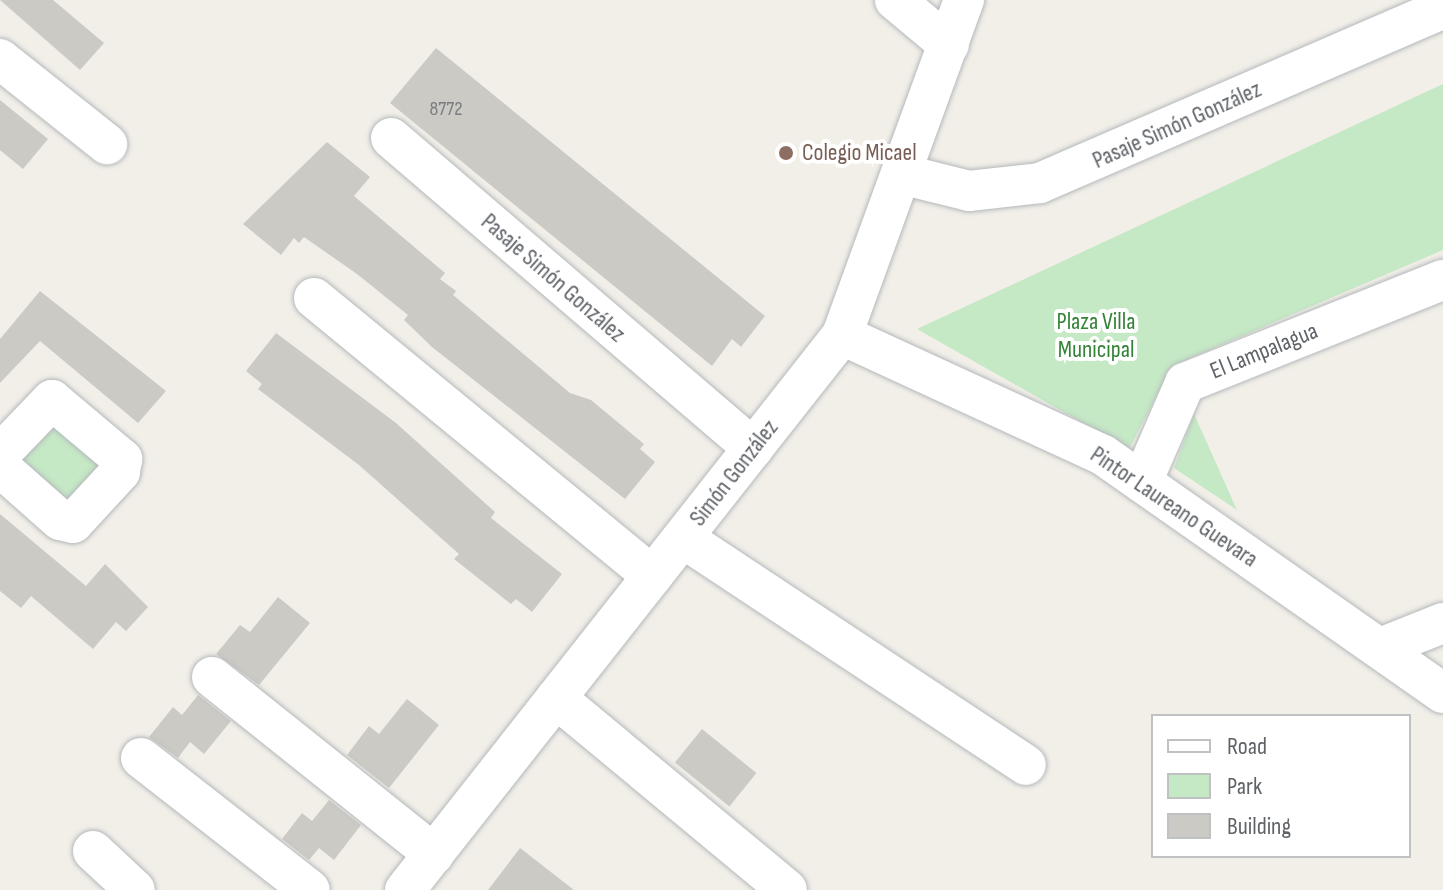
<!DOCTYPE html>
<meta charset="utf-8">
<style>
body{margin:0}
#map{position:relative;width:1443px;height:890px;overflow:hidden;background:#f1efe8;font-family:"Sofia Sans Condensed",sans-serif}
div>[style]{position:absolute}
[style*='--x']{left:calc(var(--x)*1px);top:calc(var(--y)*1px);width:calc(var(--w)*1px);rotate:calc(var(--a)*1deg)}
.green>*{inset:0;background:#c5e8c5;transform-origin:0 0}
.building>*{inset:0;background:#cccac5;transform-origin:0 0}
.roads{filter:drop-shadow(0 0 2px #b5b8bc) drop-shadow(0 0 2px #b5b8bc)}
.minor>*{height:40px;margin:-20px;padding:0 20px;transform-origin:20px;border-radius:20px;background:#fff}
.dots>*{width:22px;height:22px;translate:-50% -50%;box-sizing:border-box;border:4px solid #fff;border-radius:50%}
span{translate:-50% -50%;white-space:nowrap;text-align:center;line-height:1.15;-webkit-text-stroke:8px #fff;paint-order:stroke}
.number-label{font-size:20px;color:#7a7d7f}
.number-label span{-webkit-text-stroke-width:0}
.street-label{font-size:24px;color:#5f6368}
.education-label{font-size:24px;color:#785e54}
.left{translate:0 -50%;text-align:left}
.park-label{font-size:24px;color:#348238}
.legend{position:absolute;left:1151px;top:714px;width:260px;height:144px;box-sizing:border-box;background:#fff;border:2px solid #bfc1c3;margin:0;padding:10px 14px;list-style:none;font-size:24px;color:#5f6368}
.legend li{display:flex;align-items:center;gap:16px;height:40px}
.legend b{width:40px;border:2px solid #bfc1c3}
</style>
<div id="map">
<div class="green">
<div style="clip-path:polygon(1443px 84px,1443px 250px,1172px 366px,1129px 449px,917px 329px)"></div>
<div style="left:53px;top:411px;width:79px;height:65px;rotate:40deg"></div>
<div style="clip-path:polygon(1194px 414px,1237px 510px,1174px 468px)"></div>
</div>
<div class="building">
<div style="clip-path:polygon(0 0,53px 0,104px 43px,80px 70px)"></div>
<div style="clip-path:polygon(436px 48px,765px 316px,741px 347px,732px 339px,712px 366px,390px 103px)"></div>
<div style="clip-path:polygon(0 100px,48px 139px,23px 169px,0 150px)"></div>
<div style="clip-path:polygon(327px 142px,370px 177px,354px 196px,445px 273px,440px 279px,456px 291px,453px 295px,570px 393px,591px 400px,644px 444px,640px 449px,655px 462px,625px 499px,432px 347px,404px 320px,408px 315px,357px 274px,304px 237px,299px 243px,294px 238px,281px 255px,243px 224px)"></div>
<div style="clip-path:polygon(40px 291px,166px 391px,138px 423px,40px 341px,0 383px,0 339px)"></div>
<div style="clip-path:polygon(276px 333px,396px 423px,495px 512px,491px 518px,562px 574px,532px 612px,516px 599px,511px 604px,454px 559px,459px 554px,359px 465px,258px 389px,262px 384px,246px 371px)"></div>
<div style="clip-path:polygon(0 514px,86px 586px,105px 564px,148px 607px,126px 631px,116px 622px,93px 649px,31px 596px,21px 608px,0 591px)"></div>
<div style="clip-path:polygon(278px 597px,310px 623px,259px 685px,216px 654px,240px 625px,250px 632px)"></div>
<div style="clip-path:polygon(198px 695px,231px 721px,204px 754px,190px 742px,178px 758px,149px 737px,173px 707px,182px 715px)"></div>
<div style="clip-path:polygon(407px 699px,439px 725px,389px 788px,347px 755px,369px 726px,379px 734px)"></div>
<div style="left:702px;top:729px;width:70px;height:43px;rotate:39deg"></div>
<div style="clip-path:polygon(329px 800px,361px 825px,334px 860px,319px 848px,309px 860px,282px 839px,302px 813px,312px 821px)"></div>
<div style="clip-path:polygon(520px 848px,574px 890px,488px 890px)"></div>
</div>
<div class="roads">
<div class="minor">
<div style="--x:895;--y:0;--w:70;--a:39.8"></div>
<div style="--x:0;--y:59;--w:137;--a:38.5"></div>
<div style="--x:391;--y:138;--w:477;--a:40.6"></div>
<div style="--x:901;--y:174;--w:70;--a:14"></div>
<div style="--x:969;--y:191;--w:71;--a:-6.4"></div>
<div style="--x:1040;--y:183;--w:439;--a:-23.4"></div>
<div style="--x:314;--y:298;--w:438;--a:39.4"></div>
<div style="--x:842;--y:335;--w:287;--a:24.7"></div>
<div style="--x:1103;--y:455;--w:415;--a:35"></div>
<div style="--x:0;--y:454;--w:75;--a:-46.1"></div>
<div style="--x:52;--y:400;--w:92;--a:40.1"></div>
<div style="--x:122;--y:459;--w:13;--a:99"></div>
<div style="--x:120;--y:472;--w:69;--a:132.7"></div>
<div style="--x:73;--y:523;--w:13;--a:-167"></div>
<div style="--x:60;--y:520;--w:80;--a:-138.5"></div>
<div style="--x:1142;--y:482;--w:108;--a:-66.5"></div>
<div style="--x:1185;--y:383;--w:278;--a:-21.8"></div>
<div style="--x:683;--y:538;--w:411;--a:33.5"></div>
<div style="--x:1380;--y:648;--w:68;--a:-21.6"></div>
<div style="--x:212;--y:677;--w:284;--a:38.6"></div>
<div style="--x:556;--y:698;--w:300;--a:39.7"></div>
<div style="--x:141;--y:758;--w:214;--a:38"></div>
<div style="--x:93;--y:851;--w:57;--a:42.9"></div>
<div style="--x:405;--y:890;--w:706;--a:-51.78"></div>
<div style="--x:842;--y:335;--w:357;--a:-70"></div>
</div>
</div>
<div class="dots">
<div style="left:786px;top:153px;background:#8d6e63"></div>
</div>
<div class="number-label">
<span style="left:446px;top:109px">8772</span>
</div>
<div class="street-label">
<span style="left:1177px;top:125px;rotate:-24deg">Pasaje Simón González</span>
<span style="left:553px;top:278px;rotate:41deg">Pasaje Simón González</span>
<span style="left:1264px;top:351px;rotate:-22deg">El Lampalagua</span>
<span style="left:734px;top:473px;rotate:-52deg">Simón González</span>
<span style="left:1174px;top:507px;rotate:34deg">Pintor Laureano Guevara</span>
</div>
<div class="education-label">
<span class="left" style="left:802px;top:153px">Colegio Micael</span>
</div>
<div class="park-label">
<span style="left:1096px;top:336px">Plaza Villa<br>Municipal</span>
</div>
<ul class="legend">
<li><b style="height:10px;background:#fff"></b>Road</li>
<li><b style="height:22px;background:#c5e8c5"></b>Park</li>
<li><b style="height:22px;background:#cccac5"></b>Building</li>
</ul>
</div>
